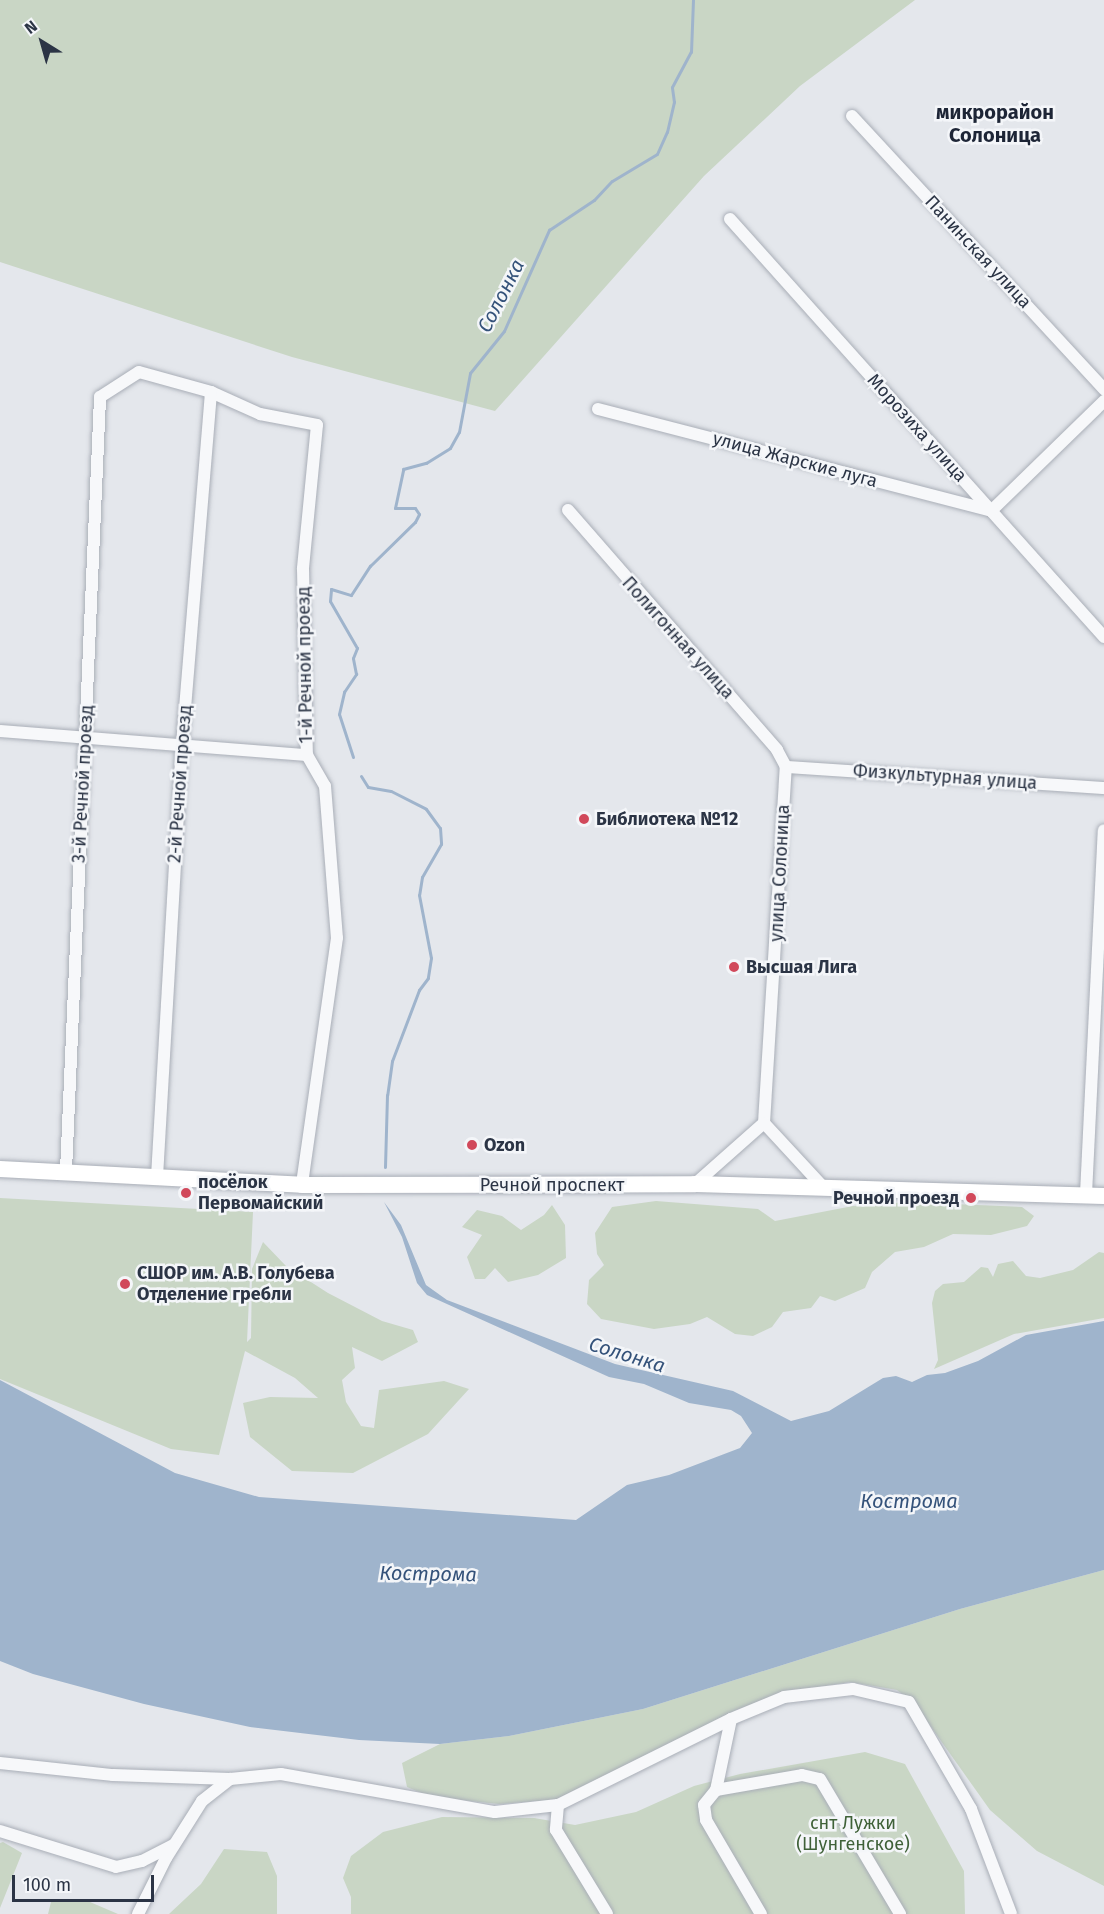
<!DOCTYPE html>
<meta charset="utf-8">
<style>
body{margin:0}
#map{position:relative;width:1104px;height:1914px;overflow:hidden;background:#e4e7ec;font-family:"Fira Sans",sans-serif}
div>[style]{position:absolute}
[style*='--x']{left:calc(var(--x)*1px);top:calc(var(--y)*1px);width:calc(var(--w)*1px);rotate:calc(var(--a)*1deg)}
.green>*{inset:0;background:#c9d6c5}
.water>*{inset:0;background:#9fb4cc}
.stream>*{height:3px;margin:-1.5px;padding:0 1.5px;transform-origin:1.5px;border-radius:1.5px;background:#9fb4cc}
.roads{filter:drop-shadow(0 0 2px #a9aeb7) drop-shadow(0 0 2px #a9aeb7)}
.street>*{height:12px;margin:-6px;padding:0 6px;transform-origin:6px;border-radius:6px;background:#f7f8fa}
.secondary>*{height:16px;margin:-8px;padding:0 8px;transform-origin:8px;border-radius:8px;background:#fff}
.dots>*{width:16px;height:16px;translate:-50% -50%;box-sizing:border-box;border:3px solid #f4f6f9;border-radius:50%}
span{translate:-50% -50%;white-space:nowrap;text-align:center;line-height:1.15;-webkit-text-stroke:5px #f4f6f9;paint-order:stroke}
.street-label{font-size:18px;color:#2b3445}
.poi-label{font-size:18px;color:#2b3445;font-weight:700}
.left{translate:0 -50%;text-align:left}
.right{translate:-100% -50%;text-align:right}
.park-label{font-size:18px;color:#3f6138}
.neighbourhood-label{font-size:20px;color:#1d2536;font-weight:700}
.water-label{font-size:20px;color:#34527a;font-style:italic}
.north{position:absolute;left:12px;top:12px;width:60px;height:60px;-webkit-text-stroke:4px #f4f6f9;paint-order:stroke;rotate:323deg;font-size:16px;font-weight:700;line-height:24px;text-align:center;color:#2b3445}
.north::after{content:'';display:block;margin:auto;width:21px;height:27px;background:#2b3445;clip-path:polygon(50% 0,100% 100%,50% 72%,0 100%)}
.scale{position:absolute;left:12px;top:1875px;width:142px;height:27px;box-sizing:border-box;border:3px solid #2b3445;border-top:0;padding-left:8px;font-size:18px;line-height:21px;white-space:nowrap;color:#2b3445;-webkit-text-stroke:4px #f4f6f9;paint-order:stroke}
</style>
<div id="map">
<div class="green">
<div style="clip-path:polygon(0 0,915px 0,800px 86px,704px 176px,495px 411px,292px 357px,0 262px)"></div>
<div style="clip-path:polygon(0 1198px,253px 1212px,247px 1342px,251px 1338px,252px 1269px,263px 1242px,286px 1266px,328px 1293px,382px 1321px,413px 1330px,418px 1342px,382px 1361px,352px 1347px,355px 1368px,342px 1380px,346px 1402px,361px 1426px,374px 1428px,379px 1390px,444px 1381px,469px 1389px,428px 1434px,353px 1473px,292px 1471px,250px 1437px,243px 1403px,270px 1397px,318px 1398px,295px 1378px,245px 1351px,219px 1455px,171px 1449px,0 1379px)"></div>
<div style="clip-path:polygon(656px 1201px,758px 1209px,775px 1221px,853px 1206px,907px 1202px,1022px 1207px,1034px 1216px,1027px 1226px,991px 1235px,953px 1234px,924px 1247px,895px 1252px,872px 1272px,865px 1288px,835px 1301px,820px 1296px,811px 1308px,783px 1312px,772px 1327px,753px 1336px,735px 1334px,707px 1317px,690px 1324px,654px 1329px,601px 1319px,587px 1304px,589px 1280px,604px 1265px,597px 1254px,595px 1233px,612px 1207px)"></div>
<div style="clip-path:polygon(552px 1205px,565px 1225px,566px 1258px,538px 1275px,508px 1282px,495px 1268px,485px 1279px,475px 1279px,467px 1257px,482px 1235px,462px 1227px,477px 1210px,502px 1216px,521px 1230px,544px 1215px)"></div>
<div style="clip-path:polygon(1099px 1252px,1104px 1253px,1104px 1318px,1014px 1334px,934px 1369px,938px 1360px,932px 1303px,935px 1291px,943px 1284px,964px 1282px,981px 1267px,988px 1268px,993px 1277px,998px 1264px,1013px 1261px,1026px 1276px,1040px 1278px,1073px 1270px)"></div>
<div style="clip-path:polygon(1104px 1570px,1104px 1886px,1037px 1851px,990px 1810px,914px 1703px,897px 1690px,850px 1682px,782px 1693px,739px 1709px,555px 1800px,499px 1804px,431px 1797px,407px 1787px,402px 1763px,440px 1744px,509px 1736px,643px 1709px,960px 1609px)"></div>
<div style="clip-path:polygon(865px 1752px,905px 1764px,964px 1871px,965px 1914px,351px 1914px,351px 1897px,343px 1878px,351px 1856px,383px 1832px,442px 1817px,534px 1818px,575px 1825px,636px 1812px,694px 1786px,740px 1774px)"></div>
<div style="clip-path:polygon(3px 1842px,22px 1853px,0 1908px,0 1843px)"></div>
<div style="clip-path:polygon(224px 1849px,267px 1852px,277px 1876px,277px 1914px,169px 1914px,201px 1884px)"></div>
<div style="clip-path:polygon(51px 1902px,90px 1902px,118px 1914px,48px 1914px)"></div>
</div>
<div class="water">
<div style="clip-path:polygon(384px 1202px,401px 1225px,426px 1285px,447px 1300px,615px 1364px,733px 1391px,791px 1421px,829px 1411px,883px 1378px,896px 1376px,912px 1382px,927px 1375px,945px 1373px,978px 1361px,1026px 1335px,1104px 1321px,1104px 1570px,960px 1609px,643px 1709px,509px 1736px,440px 1744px,359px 1740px,250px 1727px,144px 1704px,33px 1674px,0 1661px,0 1380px,175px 1473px,259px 1497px,576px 1520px,627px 1485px,669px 1475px,740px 1448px,752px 1433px,741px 1416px,731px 1410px,689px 1403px,644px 1384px,609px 1377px,427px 1295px,417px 1283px,402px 1237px)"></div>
</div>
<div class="stream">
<div style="--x:353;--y:757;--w:45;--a:-108"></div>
<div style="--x:339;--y:714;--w:23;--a:-77"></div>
<div style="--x:344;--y:692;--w:22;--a:-56"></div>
<div style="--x:356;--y:674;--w:16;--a:-101"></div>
<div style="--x:353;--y:658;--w:11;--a:-68"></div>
<div style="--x:357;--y:648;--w:54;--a:-119.9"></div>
<div style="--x:330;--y:601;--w:12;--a:-85"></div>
<div style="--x:331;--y:589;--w:21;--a:17"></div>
<div style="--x:351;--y:595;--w:35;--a:-57"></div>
<div style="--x:370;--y:566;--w:63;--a:-44.4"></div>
<div style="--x:415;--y:522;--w:9;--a:-63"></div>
<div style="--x:419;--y:514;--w:7;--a:-124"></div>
<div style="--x:415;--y:508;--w:20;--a:180"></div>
<div style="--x:395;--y:508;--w:40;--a:-78"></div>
<div style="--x:403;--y:469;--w:24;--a:-15"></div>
<div style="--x:426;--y:463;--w:28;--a:-32"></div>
<div style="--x:450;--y:448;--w:18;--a:-61"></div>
<div style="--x:459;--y:432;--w:60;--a:-79.4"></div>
<div style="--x:470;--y:373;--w:54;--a:-51"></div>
<div style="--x:504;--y:331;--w:111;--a:-66"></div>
<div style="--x:549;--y:230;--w:54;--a:-33.7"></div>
<div style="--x:594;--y:200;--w:26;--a:-47"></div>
<div style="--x:612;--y:181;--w:52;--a:-31"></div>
<div style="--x:657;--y:154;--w:24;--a:-66"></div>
<div style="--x:667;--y:132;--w:31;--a:-77"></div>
<div style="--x:674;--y:102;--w:15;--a:-98"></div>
<div style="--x:672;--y:87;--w:40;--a:-62"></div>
<div style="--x:691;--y:52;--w:52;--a:-87.8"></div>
<div style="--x:361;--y:776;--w:13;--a:58"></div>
<div style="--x:368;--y:787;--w:23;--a:10"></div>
<div style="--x:391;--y:791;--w:39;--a:27"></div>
<div style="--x:426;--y:809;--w:24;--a:54"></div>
<div style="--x:440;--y:828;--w:16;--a:86"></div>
<div style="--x:441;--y:844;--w:38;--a:120"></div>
<div style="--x:422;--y:877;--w:18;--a:99"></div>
<div style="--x:419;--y:895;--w:64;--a:79.2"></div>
<div style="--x:431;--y:958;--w:20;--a:99"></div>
<div style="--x:428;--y:978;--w:15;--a:127"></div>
<div style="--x:419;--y:990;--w:76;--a:110.8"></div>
<div style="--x:392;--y:1061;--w:34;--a:98"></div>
<div style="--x:387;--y:1095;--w:72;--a:91.6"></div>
</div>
<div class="roads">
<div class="street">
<div style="--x:852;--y:116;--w:372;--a:47.3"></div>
<div style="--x:730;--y:219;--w:561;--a:48.18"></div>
<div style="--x:598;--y:409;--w:406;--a:14.5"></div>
<div style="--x:991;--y:511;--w:158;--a:-44.2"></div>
<div style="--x:568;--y:510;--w:318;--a:48.9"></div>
<div style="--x:777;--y:750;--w:19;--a:62"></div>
<div style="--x:0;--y:731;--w:308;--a:4.5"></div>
<div style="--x:786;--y:767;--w:319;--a:3.8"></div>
<div style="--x:764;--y:1123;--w:357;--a:-86.5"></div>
<div style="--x:764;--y:1123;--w:88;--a:47.3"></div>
<div style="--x:66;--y:1171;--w:775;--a:-87.48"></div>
<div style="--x:100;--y:397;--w:46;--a:-32.7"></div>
<div style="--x:139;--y:372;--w:75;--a:15.5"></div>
<div style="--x:211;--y:392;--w:54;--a:24.2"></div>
<div style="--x:260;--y:414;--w:58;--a:10.9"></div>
<div style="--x:317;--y:425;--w:145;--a:95.6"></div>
<div style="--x:303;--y:569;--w:186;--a:88.8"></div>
<div style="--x:307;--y:755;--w:36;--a:60"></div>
<div style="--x:325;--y:786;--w:152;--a:85.5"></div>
<div style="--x:337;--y:938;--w:249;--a:98.1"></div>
<div style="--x:157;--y:1177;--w:433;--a:-86.7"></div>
<div style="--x:182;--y:745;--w:354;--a:-85.3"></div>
<div style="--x:695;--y:1184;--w:92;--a:-41.5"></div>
<div style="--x:1086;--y:1194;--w:364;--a:-87.2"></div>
<div style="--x:731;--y:1719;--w:73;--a:101.9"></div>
<div style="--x:716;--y:1790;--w:19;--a:129"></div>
<div style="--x:704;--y:1805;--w:15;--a:82"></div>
<div style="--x:706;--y:1820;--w:109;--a:59.7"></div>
<div style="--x:0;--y:1763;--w:114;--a:6.1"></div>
<div style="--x:113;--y:1775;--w:117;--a:2"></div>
<div style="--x:716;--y:1790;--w:87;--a:-9.9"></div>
<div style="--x:802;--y:1775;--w:18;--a:13"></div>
<div style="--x:820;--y:1779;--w:157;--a:59.3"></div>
<div style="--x:558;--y:1805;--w:25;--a:95"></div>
<div style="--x:556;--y:1830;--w:98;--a:58.7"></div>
<div style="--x:0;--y:1831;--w:121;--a:17.2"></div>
<div style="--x:116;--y:1867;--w:27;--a:-13"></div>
<div style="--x:142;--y:1861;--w:35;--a:-27"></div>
<div style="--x:138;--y:1914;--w:63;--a:-63.4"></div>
<div style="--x:166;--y:1858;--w:67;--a:-57.7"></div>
<div style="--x:202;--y:1801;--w:36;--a:-38"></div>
<div style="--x:230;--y:1779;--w:51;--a:-5.6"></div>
<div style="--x:281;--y:1774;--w:217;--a:10.1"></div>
<div style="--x:495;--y:1812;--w:63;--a:-6.3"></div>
<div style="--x:558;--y:1805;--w:193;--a:-26.4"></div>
<div style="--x:731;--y:1719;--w:57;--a:-22.5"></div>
<div style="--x:784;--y:1697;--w:69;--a:-6.6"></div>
<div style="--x:853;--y:1689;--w:57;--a:13.1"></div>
<div style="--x:909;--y:1702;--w:124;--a:59.9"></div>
<div style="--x:971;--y:1809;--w:112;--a:69.1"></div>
</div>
<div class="secondary">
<div style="--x:0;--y:1169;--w:302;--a:3"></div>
<div style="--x:302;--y:1185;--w:393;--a:-0.1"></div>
<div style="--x:695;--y:1184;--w:409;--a:1.7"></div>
</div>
</div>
<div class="dots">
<div style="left:584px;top:819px;background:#d1495b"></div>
<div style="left:734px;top:967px;background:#d1495b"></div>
<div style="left:472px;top:1145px;background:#d1495b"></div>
<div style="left:186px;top:1193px;background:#d1495b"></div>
<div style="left:971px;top:1198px;background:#d1495b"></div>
<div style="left:125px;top:1284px;background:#d1495b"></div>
</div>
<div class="street-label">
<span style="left:978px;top:252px;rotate:47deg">Панинская улица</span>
<span style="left:917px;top:428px;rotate:48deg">Морозиха улица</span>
<span style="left:795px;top:460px;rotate:15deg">улица Жарские луга</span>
<span style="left:678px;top:638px;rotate:48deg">Полигонная улица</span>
<span style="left:305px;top:665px;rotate:-91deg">1-й Речной проезд</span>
<span style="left:945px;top:777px;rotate:4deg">Физкультурная улица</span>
<span style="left:83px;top:784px;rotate:-87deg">3-й Речной проезд</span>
<span style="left:180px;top:784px;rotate:-86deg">2-й Речной проезд</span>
<span style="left:780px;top:873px;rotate:-87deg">улица Солоница</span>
<span style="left:552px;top:1185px">Речной проспект</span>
</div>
<div class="poi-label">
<span class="left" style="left:596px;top:819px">Библиотека №12</span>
<span class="left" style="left:746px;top:967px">Высшая Лига</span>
<span class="left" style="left:484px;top:1145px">Ozon</span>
<span class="left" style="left:198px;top:1193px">посёлок<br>Первомайский</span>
<span class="right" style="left:959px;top:1198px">Речной проезд</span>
<span class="left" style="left:137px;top:1284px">СШОР им. А.В. Голубева<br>Отделение гребли</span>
</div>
<div class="park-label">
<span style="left:853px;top:1834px">снт Лужки<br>(Шунгенское)</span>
</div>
<div class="neighbourhood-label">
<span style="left:995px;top:124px">микрорайон<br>Солоница</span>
</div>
<div class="water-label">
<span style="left:501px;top:296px;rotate:-63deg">Солонка</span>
<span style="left:627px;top:1355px;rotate:17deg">Солонка</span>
<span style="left:909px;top:1501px">Кострома</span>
<span style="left:428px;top:1574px;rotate:1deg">Кострома</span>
</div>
<div class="north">N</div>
<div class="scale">100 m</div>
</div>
